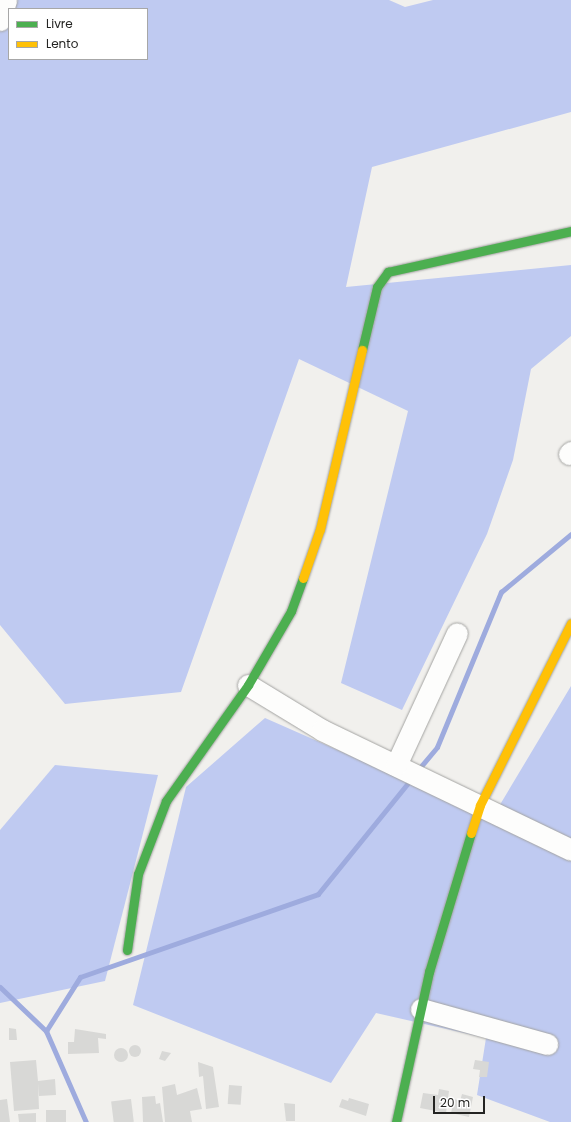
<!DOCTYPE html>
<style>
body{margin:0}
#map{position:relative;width:571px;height:1122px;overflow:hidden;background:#f1f0ed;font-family:Poppins,sans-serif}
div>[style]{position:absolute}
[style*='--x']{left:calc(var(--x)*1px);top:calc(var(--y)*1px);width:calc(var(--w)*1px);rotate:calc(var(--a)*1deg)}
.forest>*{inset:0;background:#bfcaf1}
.stream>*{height:5px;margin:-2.5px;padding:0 2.5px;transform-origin:2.5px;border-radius:2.5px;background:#9eabde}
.building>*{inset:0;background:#d8d8d6;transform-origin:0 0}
.round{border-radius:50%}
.roads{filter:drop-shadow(0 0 1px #a3a3a1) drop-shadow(0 0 1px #a3a3a1)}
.street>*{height:21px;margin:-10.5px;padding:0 10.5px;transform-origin:10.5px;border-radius:10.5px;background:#fdfdfc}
.fast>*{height:9px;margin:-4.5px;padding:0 4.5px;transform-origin:4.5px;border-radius:4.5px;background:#4caf50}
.slow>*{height:9px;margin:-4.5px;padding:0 4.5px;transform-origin:4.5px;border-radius:4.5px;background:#ffc107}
span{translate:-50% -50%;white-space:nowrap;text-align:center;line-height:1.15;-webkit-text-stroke:3px #fff;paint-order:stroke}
.legend{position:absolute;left:8px;top:8px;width:140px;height:52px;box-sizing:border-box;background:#fff;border:1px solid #a7a7a7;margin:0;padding:5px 7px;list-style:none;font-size:12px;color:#242422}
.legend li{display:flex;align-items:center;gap:8px;height:20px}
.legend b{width:20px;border:1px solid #a7a7a7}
.scale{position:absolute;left:433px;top:1096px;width:52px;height:18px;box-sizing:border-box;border:2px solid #242422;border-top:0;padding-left:5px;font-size:12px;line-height:14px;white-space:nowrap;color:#242422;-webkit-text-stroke:3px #fff;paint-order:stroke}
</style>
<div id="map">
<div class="forest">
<div style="clip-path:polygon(evenodd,0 0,389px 0,405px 7px,433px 0,571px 0,571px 112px,372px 167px,346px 287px,571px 265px,571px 336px,531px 369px,513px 460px,487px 534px,402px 710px,341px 683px,408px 411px,299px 359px,181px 692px,65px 704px,0 625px,0 0,9px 9px,147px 9px,147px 59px,9px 59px,9px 9px)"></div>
<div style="clip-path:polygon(571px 686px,571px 1122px,550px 1122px,477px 1095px,486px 1038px,376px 1013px,331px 1083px,133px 1005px,186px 787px,265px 718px,492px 818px)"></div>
<div style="clip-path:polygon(55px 765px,158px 775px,105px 981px,0 1003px,0 830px)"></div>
</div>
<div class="stream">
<div style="--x:417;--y:771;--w:31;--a:-50"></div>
<div style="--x:437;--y:747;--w:168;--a:-67.6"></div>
<div style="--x:501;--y:592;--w:91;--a:-39.6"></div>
<div style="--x:0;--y:987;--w:64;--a:43.7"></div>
<div style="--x:46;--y:1031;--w:99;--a:66.3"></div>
<div style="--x:46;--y:1031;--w:64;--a:-57.8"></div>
<div style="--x:80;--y:977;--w:252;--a:-19.2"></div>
<div style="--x:318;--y:894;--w:149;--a:-51"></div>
</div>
<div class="building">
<div style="clip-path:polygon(9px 1028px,16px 1029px,17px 1040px,9px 1040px)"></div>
<div style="clip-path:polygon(75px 1029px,106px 1034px,106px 1039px,98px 1038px,99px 1053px,68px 1054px,68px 1042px,74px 1042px)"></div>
<div class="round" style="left:129px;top:1045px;width:12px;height:12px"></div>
<div class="round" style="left:114px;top:1048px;width:14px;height:14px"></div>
<div style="clip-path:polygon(162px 1051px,171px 1053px,165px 1061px,159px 1059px)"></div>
<div style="clip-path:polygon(36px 1060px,38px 1081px,55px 1079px,56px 1095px,39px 1096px,38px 1083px,39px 1109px,14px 1111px,10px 1062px)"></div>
<div style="clip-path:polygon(475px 1060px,489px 1062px,487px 1077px,479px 1077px,480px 1070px,473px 1069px)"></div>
<div style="clip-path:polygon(198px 1062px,213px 1067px,219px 1107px,206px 1109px,203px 1076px,199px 1077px)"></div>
<div style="clip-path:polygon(175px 1084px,177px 1095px,197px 1088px,202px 1109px,190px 1111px,192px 1122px,165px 1122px,162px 1087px)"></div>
<div style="left:229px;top:1085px;width:13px;height:19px;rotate:4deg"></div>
<div style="clip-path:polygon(439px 1089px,449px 1091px,446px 1113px,420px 1108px,423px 1093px,438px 1095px)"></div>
<div style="clip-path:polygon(462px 1094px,473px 1097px,469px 1117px,451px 1113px,454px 1099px,460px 1101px)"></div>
<div style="clip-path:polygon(155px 1096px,156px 1104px,160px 1103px,163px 1122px,143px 1122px,142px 1097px)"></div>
<div style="clip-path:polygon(349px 1098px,369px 1104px,366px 1116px,339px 1107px,342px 1099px,348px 1101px)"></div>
<div style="clip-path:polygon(7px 1099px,10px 1122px,0 1122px,0 1100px)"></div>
<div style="left:131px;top:1099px;width:23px;height:20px;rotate:83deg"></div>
<div style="clip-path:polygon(284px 1103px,295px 1104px,295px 1121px,286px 1121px)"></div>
<div style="left:66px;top:1110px;width:12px;height:20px;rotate:90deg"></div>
<div style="clip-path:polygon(36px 1113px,36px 1122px,19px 1122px,18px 1114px)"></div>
</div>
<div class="roads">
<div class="street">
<div style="--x:0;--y:20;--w:21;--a:-73"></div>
<div style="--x:569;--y:454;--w:3;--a:-45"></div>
<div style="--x:248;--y:685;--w:87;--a:31.3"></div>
<div style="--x:322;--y:730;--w:276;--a:25.7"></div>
<div style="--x:396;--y:765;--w:145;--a:-65.2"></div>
<div style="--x:421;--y:1009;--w:131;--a:15.5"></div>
</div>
<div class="fast">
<div style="--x:362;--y:350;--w:65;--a:-76.6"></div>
<div style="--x:377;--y:287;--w:19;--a:-54"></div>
<div style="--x:388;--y:272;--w:188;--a:-12.6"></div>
<div style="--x:127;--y:950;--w:77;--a:-81.8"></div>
<div style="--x:138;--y:874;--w:78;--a:-69"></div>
<div style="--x:166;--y:801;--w:142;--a:-54.7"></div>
<div style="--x:248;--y:685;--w:86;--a:-59.8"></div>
<div style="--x:291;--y:611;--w:35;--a:-70"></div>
<div style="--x:396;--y:1122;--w:154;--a:-77.6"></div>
<div style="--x:429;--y:972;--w:145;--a:-73.2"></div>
</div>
<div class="slow">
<div style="--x:303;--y:578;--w:52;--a:-70.9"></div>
<div style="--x:320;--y:529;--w:184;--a:-76.8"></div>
<div style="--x:471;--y:833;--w:29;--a:-72"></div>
<div style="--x:480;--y:805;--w:203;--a:-63.4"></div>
</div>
</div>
<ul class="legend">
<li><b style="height:5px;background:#4caf50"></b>Livre</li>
<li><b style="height:5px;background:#ffc107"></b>Lento</li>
</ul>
<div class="scale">20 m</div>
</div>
